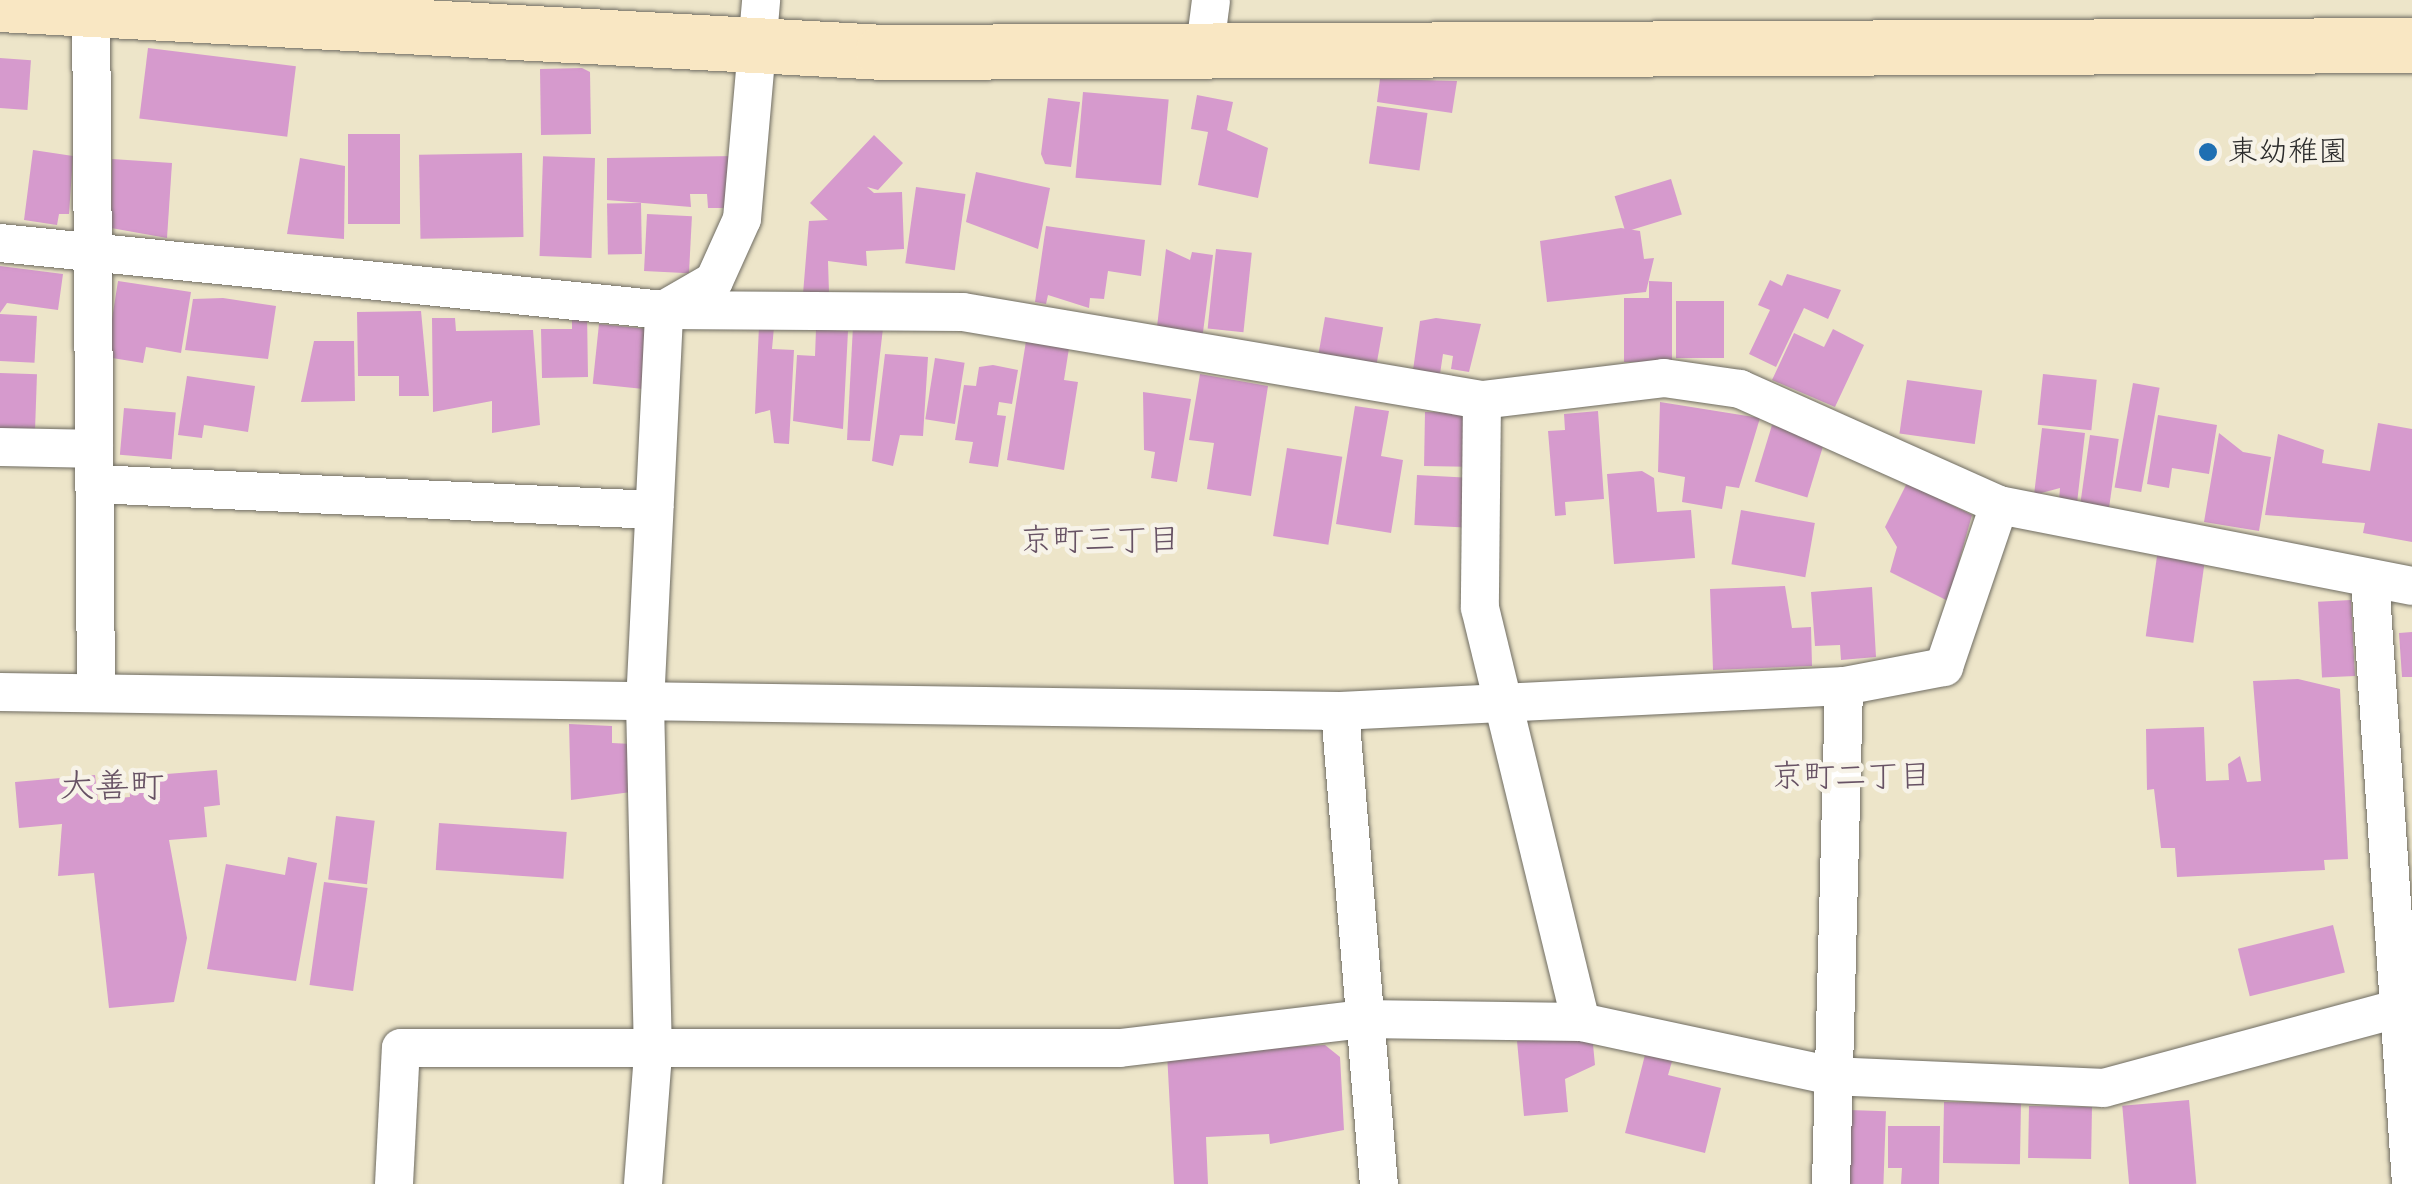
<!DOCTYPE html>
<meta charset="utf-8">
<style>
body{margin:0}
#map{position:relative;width:2412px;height:1184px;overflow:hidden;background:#ede5c9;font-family:"Architects Daughter","Klee One",sans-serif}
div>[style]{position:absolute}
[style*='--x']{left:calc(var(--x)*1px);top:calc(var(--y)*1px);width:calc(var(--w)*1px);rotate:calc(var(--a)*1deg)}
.building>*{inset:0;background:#d69acd;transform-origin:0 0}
.roads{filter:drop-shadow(0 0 2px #6f6c62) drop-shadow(0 0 2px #6f6c62)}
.street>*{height:38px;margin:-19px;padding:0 19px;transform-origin:19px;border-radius:19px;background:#fff}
.secondary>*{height:55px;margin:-27.5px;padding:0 27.5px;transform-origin:27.5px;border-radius:27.5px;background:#f9e7c3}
.dots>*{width:28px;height:28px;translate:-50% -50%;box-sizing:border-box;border:5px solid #f7f3e8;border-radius:50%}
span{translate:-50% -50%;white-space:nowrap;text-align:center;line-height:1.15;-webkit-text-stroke:9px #f7f3e8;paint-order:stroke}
.poi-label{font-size:30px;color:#2b2b2b}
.left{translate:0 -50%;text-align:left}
.neighbourhood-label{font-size:32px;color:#675264}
.quarter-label{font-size:35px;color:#675264}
</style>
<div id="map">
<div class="building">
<div style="left:148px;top:48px;width:149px;height:71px;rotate:7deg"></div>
<div style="left:0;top:58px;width:31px;height:50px;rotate:4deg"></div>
<div style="clip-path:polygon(582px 68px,590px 72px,591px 134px,541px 135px,540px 69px)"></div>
<div style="clip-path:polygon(1380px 79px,1457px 81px,1452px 113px,1377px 102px)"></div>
<div style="left:1083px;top:92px;width:86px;height:86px;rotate:5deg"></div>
<div style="clip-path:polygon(1197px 95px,1233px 102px,1227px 130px,1268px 148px,1258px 198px,1198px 185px,1208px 132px,1191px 129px)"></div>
<div style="clip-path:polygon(1048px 98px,1080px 102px,1071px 167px,1045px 164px,1041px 154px)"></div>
<div style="left:1377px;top:106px;width:51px;height:58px;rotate:8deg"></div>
<div style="left:400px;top:134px;width:90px;height:52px;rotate:90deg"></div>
<div style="clip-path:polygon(874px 135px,903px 163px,878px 190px,867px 187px,874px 193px,902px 192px,904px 249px,866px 251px,867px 266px,828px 261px,829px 293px,803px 294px,809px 221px,828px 220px,810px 203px)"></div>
<div style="clip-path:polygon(33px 150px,73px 156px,69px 214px,59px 214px,57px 225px,24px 220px)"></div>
<div style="left:522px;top:153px;width:84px;height:103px;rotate:89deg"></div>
<div style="clip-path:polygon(734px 156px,732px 208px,708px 208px,707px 194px,690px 194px,691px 207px,607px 200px,607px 158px)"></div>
<div style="clip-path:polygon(300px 158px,345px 166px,344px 239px,287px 234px)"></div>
<div style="left:595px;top:158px;width:100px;height:52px;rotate:92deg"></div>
<div style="clip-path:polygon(112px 159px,172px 163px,167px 238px,111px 228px)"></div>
<div style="clip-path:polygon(976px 172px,1050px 188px,1038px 249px,966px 222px)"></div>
<div style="left:1671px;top:179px;width:37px;height:59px;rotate:73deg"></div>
<div style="left:916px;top:187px;width:50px;height:77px;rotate:8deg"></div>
<div style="left:641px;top:203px;width:51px;height:34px;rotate:89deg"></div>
<div style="left:647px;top:214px;width:45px;height:57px;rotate:3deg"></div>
<div style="clip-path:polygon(1046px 226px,1145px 240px,1141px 276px,1108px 271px,1104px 299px,1090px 298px,1089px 308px,1048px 295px,1046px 304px,1035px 302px)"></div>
<div style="clip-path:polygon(1621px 228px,1640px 231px,1644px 259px,1654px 258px,1646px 292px,1547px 302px,1540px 241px)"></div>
<div style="clip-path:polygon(1166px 249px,1190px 260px,1192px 252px,1213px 255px,1202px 340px,1157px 327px)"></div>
<div style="left:1216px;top:249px;width:36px;height:80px;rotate:6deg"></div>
<div style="clip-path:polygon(0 266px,63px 274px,58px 310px,7px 303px,0 313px)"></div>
<div style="clip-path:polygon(1787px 274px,1841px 290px,1828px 319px,1804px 308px,1776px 367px,1749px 354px,1770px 310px,1758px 305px,1770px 280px,1782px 286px)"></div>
<div style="clip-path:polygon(118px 281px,191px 292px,181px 353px,146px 347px,143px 363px,106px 357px)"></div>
<div style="clip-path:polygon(1649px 281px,1672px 282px,1672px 362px,1624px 362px,1624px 298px,1649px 298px)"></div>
<div style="clip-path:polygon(223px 298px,276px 306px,268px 359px,185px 350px,193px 299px)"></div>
<div style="left:1724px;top:301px;width:57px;height:48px;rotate:90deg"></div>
<div style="clip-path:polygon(421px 311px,429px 396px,399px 396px,399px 376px,358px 376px,357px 312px)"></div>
<div style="clip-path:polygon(587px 312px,588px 377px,542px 378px,541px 329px,572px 329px,572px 313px)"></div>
<div style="left:0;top:314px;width:37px;height:47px;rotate:3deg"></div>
<div style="left:1325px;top:317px;width:59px;height:46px;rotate:10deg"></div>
<div style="clip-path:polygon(432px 318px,455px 318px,456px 331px,533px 330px,540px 425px,492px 433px,492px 401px,433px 412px)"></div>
<div style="clip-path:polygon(1436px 318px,1481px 324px,1469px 372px,1451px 369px,1453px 356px,1443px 354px,1440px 374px,1413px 370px,1420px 321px)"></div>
<div style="left:599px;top:324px;width:56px;height:60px;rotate:6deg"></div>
<div style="clip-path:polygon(759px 326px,774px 327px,772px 349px,794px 350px,789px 444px,774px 443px,770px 410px,755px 414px)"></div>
<div style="clip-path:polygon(853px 326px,883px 328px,870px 441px,847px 440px)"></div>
<div style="clip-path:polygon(816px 329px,848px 331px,843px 429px,793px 421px,797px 355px,815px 356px)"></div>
<div style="clip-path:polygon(1833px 329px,1864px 345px,1835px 407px,1772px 380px,1794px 333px,1824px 347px)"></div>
<div style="clip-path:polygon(314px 341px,354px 341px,355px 401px,301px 402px)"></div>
<div style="clip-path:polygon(1026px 341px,1069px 348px,1064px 380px,1078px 382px,1064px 470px,1007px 460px)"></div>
<div style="clip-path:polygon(885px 354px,928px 357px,923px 436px,900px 435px,893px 466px,872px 461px)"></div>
<div style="left:935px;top:358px;width:30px;height:62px;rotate:9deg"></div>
<div style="clip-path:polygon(993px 365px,1018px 370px,1012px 404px,999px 402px,997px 415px,1006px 416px,998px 467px,969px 463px,973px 442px,955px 440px,964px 385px,976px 386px,979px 367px)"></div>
<div style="left:0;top:373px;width:37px;height:56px;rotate:2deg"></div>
<div style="clip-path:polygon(1200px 374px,1268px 386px,1251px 496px,1207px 489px,1214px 443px,1189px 440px)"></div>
<div style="left:2043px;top:374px;width:54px;height:51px;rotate:6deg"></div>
<div style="clip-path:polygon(187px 376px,255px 386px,248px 432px,204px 425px,202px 438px,178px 435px)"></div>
<div style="left:1907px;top:380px;width:76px;height:54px;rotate:8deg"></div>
<div style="left:2133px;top:383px;width:27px;height:106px;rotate:10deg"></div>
<div style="clip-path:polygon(1143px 392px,1191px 399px,1177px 482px,1151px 478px,1155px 452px,1144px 450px)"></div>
<div style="clip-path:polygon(1660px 402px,1760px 418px,1739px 488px,1726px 486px,1722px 509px,1682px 502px,1685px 477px,1658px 472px)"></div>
<div style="clip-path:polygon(1355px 406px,1389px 411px,1381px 456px,1403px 460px,1391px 533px,1336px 524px)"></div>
<div style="left:124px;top:408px;width:52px;height:47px;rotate:5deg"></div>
<div style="clip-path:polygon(1598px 411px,1604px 499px,1565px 502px,1566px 515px,1555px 516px,1548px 431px,1565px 430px,1564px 414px)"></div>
<div style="left:1425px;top:412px;width:41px;height:54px;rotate:1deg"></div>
<div style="clip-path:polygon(2158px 415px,2217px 425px,2209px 474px,2172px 468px,2169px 488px,2147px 484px)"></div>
<div style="clip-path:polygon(2378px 423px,2412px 429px,2412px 542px,2363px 533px,2365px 523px,2265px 515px,2278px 434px,2324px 450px,2322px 463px,2370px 471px)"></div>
<div style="left:1772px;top:425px;width:55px;height:59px;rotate:17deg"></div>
<div style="clip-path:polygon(2042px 428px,2085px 433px,2077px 503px,2059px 501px,2060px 488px,2034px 495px)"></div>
<div style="clip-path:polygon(2219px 433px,2243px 452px,2271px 457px,2259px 531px,2204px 522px)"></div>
<div style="left:2090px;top:435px;width:29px;height:70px;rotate:8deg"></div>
<div style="left:1287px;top:448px;width:56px;height:89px;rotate:9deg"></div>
<div style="clip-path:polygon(1642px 471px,1654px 478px,1657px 512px,1691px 510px,1695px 558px,1614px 564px,1607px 474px)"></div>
<div style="left:1417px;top:475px;width:51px;height:50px;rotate:3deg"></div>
<div style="clip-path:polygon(1907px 483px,1972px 515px,1958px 565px,1965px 569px,1948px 601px,1890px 572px,1897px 547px,1885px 527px)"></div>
<div style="left:1741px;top:510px;width:75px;height:55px;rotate:10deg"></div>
<div style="left:2158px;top:549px;width:48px;height:88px;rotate:8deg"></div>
<div style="clip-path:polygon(1785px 586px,1792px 628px,1811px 627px,1812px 666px,1713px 670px,1710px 589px)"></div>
<div style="clip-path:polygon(1872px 587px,1876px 657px,1841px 660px,1840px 645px,1815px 646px,1811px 592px)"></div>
<div style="left:2351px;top:600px;width:76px;height:33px;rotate:87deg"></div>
<div style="clip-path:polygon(2412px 632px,2412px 677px,2402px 677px,2399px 633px)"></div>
<div style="clip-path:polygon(2298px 679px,2340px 689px,2348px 859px,2324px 860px,2325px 870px,2177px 877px,2175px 848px,2161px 848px,2154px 789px,2147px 790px,2146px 729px,2204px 727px,2206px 781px,2229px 780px,2228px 764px,2240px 756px,2247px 782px,2261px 781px,2253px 681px)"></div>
<div style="clip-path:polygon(569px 724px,612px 726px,612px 743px,632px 744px,631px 792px,571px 800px)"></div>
<div style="clip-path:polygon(217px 770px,220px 805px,204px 807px,207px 837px,169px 840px,187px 938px,174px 1002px,109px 1008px,94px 873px,58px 876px,62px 824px,19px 828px,15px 782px,95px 775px,98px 800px,130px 797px,129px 777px)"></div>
<div style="left:336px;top:816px;width:39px;height:64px;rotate:7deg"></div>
<div style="left:439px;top:823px;width:128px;height:47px;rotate:4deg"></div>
<div style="clip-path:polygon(288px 857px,317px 863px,296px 981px,207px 969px,226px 864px,285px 875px)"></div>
<div style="left:324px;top:882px;width:44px;height:104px;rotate:8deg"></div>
<div style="left:2333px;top:925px;width:49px;height:98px;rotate:76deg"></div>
<div style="clip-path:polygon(1592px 1034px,1595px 1065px,1565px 1079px,1568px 1112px,1524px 1116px,1517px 1041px)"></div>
<div style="clip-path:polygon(1325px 1045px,1340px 1057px,1344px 1130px,1270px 1144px,1269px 1134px,1206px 1137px,1208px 1184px,1174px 1184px,1167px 1053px)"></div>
<div style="clip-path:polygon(1646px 1051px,1673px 1058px,1668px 1075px,1721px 1088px,1705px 1153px,1625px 1133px)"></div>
<div style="left:2189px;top:1100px;width:84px;height:67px;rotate:85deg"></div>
<div style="left:1944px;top:1102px;width:77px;height:61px;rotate:1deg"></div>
<div style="left:2029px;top:1106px;width:63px;height:52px;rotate:1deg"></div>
<div style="left:1849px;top:1110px;width:37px;height:74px;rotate:2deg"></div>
<div style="clip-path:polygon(1888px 1126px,1940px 1126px,1939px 1184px,1901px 1184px,1902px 1168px,1888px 1168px)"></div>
</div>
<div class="roads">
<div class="street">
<div style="--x:91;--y:0;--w:692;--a:89.59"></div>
<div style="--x:1204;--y:55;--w:55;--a:-82.7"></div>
<div style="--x:0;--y:243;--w:667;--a:5.76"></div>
<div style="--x:664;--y:310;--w:299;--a:0.4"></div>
<div style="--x:963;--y:312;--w:526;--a:9.62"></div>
<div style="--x:1482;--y:400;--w:183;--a:-6.9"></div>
<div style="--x:1664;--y:378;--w:77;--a:8.2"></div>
<div style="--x:1740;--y:389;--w:284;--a:24.1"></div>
<div style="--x:1999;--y:505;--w:421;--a:11.1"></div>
<div style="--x:667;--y:308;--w:54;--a:-29.9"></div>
<div style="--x:714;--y:281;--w:68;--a:-65.7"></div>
<div style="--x:742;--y:219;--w:220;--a:-85"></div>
<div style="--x:1482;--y:400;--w:208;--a:90.6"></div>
<div style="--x:1480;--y:608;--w:426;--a:76.3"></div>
<div style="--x:0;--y:447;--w:94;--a:1.2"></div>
<div style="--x:95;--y:484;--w:560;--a:2.66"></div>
<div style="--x:2370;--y:579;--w:606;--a:86.12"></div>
<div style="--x:0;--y:692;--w:1340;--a:0.81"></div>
<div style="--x:1340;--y:711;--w:505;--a:-2.84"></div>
<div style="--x:1844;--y:686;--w:102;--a:-10.8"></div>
<div style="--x:1944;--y:667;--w:171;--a:-71.2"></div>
<div style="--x:1340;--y:711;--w:475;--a:85.3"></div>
<div style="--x:394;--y:1184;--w:136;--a:-87.1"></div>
<div style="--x:401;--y:1048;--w:719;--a:0"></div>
<div style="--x:1120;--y:1048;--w:244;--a:-6.8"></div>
<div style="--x:1362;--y:1019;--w:219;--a:0.8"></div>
<div style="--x:1581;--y:1022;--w:257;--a:12.1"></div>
<div style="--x:1832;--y:1076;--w:272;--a:2.5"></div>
<div style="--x:2104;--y:1088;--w:319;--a:-15.1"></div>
<div style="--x:643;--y:1184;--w:129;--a:-85.6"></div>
<div style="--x:653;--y:1055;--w:351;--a:-91.3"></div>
<div style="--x:645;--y:704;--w:394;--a:-87.2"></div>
<div style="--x:1831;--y:1184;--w:498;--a:-88.5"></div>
</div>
<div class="secondary">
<div style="--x:0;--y:4;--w:884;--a:3.11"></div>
<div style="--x:883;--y:52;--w:1529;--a:-0.26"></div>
</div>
</div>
<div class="dots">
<div style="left:2208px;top:152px;background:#1f6fb2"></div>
</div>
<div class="poi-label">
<span class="left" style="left:2228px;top:152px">東幼稚園</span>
</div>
<div class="neighbourhood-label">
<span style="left:1100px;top:541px">京町三丁目</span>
<span style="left:1851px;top:777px">京町二丁目</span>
</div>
<div class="quarter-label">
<span style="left:112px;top:787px">大善町</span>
</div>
</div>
